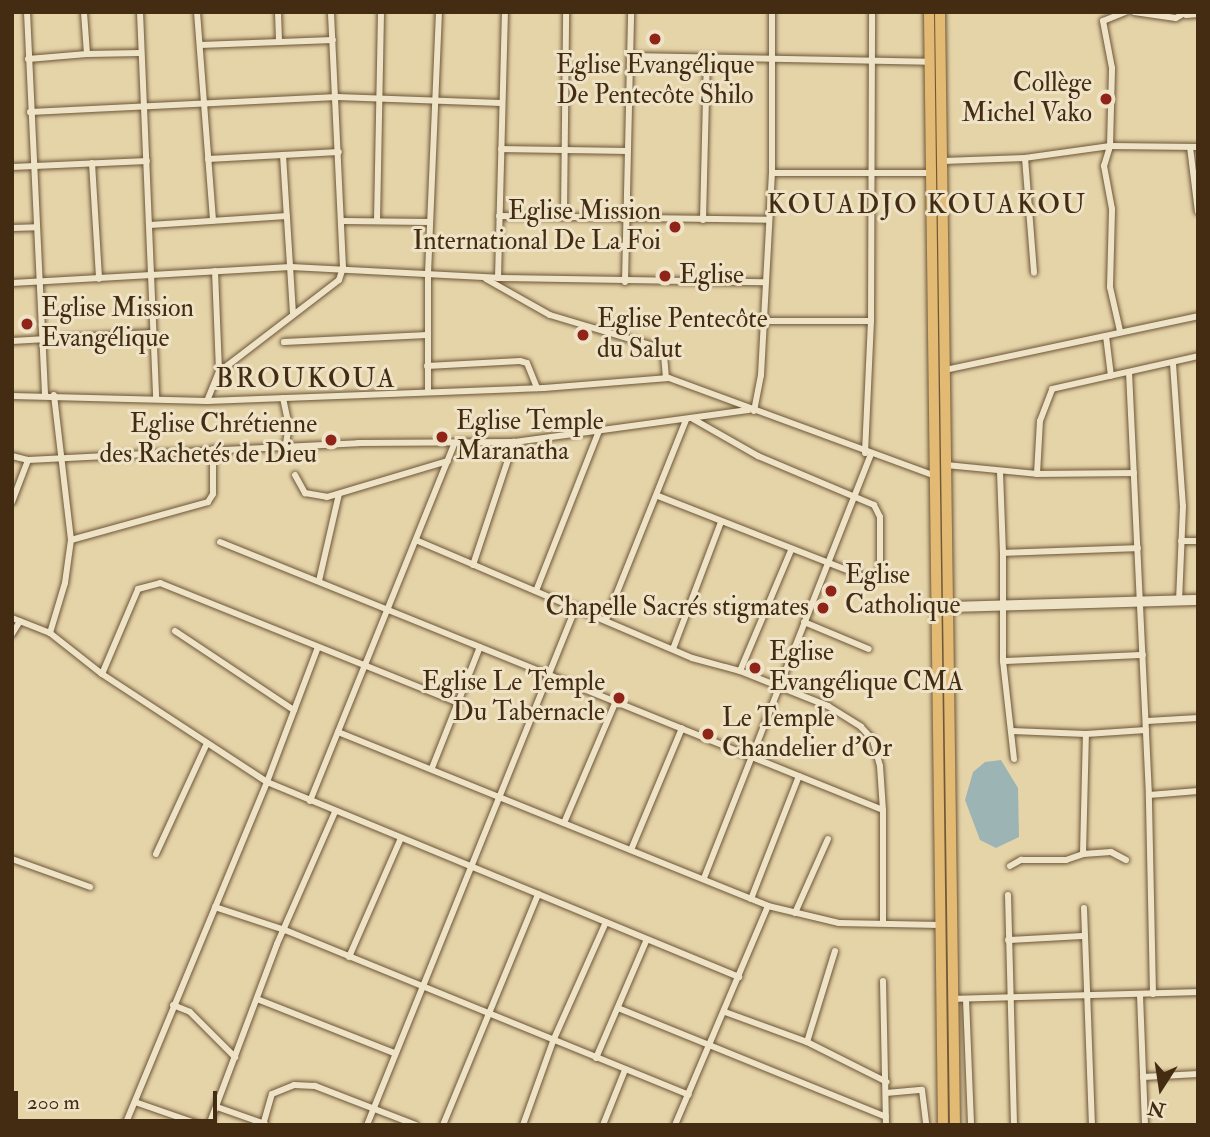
<!DOCTYPE html>
<meta charset="utf-8">
<style>
body{margin:0}
#map{position:relative;width:1210px;height:1137px;overflow:hidden;background:#e6d4a9;font-family:"IM FELL Double Pica",serif}
div>[style]{position:absolute}
[style*='--x']{left:calc(var(--x)*1px);top:calc(var(--y)*1px);width:calc(var(--w)*1px);rotate:calc(var(--a)*1deg)}
.water>*{inset:0;background:#9cb5b4}
.roads{filter:drop-shadow(0 0 2px #6c5637) drop-shadow(0 0 2px #6c5637)}
.street>*{height:6px;margin:-3px;padding:0 3px;transform-origin:3px;border-radius:3px;background:#efe3c7}
.secondary>*{height:10px;margin:-5px;padding:0 5px;transform-origin:5px;border-radius:5px;background:#efe3c7}
.primary>*{height:10px;margin:-5px;padding:0 5px;transform-origin:5px;border-radius:5px;background:#e3ba74}
.dots>*{width:19px;height:19px;translate:-50% -50%;box-sizing:border-box;border:4px solid #efe3c7;border-radius:50%}
span{translate:-50% -50%;white-space:nowrap;text-align:center;line-height:1.15;-webkit-text-stroke:6px #efe3c7;paint-order:stroke}
.poi-label{font-size:26px;color:#432c11}
.right{translate:-100% -50%;text-align:right}
.left{translate:0 -50%;text-align:left}
.neighbourhood-label{font-size:28px;color:#432c11;letter-spacing:2px}
.frame{position:absolute;inset:0;border:14px solid #432c11;pointer-events:none}
.north{position:absolute;left:1126px;top:1053px;width:70px;height:70px;-webkit-text-stroke:5px #efe3c7;paint-order:stroke;rotate:192deg;font-size:19px;font-weight:700;line-height:28px;text-align:center;color:#432c11}
.north::after{content:'';display:block;margin:auto;width:24px;height:32px;background:#432c11;clip-path:polygon(50% 0,100% 100%,50% 72%,0 100%)}
.scale{position:absolute;left:14px;top:1091px;width:203px;height:32px;box-sizing:border-box;border:4px solid #432c11;border-top:0;padding-left:9px;font-size:21px;line-height:24px;white-space:nowrap;color:#432c11;-webkit-text-stroke:5px #efe3c7;paint-order:stroke}
</style>
<div id="map">
<div class="water">
<div style="clip-path:polygon(1001px 760px,1018px 788px,1019px 837px,996px 848px,980px 840px,965px 800px,973px 772px,985px 762px)"></div>
</div>
<div class="roads">
<div class="street">
<div style="--x:27;--y:12;--w:383;--a:87.3"></div>
<div style="--x:140;--y:12;--w:387;--a:87.6"></div>
<div style="--x:197;--y:12;--w:209;--a:85.6"></div>
<div style="--x:278;--y:12;--w:29;--a:88"></div>
<div style="--x:1134;--y:12;--w:42;--a:8.1"></div>
<div style="--x:1176;--y:18;--w:12;--a:-31"></div>
<div style="--x:1186;--y:15;--w:12;--a:-5"></div>
<div style="--x:200;--y:45;--w:133;--a:-2.2"></div>
<div style="--x:87;--y:54;--w:54;--a:-1.1"></div>
<div style="--x:630;--y:56;--w:299;--a:1.1"></div>
<div style="--x:28;--y:59;--w:59;--a:-4.8"></div>
<div style="--x:87;--y:54;--w:42;--a:-94.1"></div>
<div style="--x:30;--y:112;--w:307;--a:-2.8"></div>
<div style="--x:337;--y:97;--w:164;--a:2.1"></div>
<div style="--x:1190;--y:147;--w:65;--a:83"></div>
<div style="--x:501;--y:149;--w:125;--a:0.9"></div>
<div style="--x:283;--y:155;--w:158;--a:86.4"></div>
<div style="--x:1025;--y:158;--w:115;--a:85.5"></div>
<div style="--x:208;--y:159;--w:131;--a:-3.1"></div>
<div style="--x:943;--y:161;--w:82;--a:-2.1"></div>
<div style="--x:1025;--y:158;--w:86;--a:-8"></div>
<div style="--x:1110;--y:146;--w:88;--a:0.7"></div>
<div style="--x:92;--y:163;--w:116;--a:86.5"></div>
<div style="--x:12;--y:167;--w:135;--a:-2.5"></div>
<div style="--x:772;--y:173;--w:158;--a:0"></div>
<div style="--x:499;--y:216;--w:270;--a:0.8"></div>
<div style="--x:564;--y:216;--w:204;--a:-89.4"></div>
<div style="--x:703;--y:220;--w:162;--a:-88.6"></div>
<div style="--x:344;--y:221;--w:86;--a:0.7"></div>
<div style="--x:377;--y:221;--w:209;--a:-88.9"></div>
<div style="--x:150;--y:225;--w:137;--a:-3.8"></div>
<div style="--x:12;--y:228;--w:25;--a:-2"></div>
<div style="--x:215;--y:271;--w:101;--a:87.7"></div>
<div style="--x:498;--y:278;--w:266;--a:-88.5"></div>
<div style="--x:486;--y:279;--w:73;--a:29.4"></div>
<div style="--x:550;--y:315;--w:112;--a:16.7"></div>
<div style="--x:657;--y:347;--w:11;--a:49"></div>
<div style="--x:664;--y:355;--w:22;--a:85"></div>
<div style="--x:625;--y:282;--w:270;--a:-88.7"></div>
<div style="--x:12;--y:283;--w:279;--a:-3.3"></div>
<div style="--x:291;--y:267;--w:207;--a:3"></div>
<div style="--x:498;--y:278;--w:266;--a:0.9"></div>
<div style="--x:763;--y:321;--w:108;--a:0"></div>
<div style="--x:1120;--y:331;--w:45;--a:-102.8"></div>
<div style="--x:1110;--y:287;--w:78;--a:-88.5"></div>
<div style="--x:1112;--y:209;--w:44;--a:-100.5"></div>
<div style="--x:1104;--y:166;--w:21;--a:-73"></div>
<div style="--x:1110;--y:146;--w:78;--a:-88.5"></div>
<div style="--x:1112;--y:68;--w:48;--a:-100.8"></div>
<div style="--x:1103;--y:21;--w:24;--a:-22"></div>
<div style="--x:1106;--y:336;--w:40;--a:82.9"></div>
<div style="--x:12;--y:341;--w:139;--a:-3.3"></div>
<div style="--x:284;--y:342;--w:143;--a:-2.8"></div>
<div style="--x:1173;--y:364;--w:142;--a:86"></div>
<div style="--x:1183;--y:506;--w:95;--a:92.4"></div>
<div style="--x:427;--y:366;--w:93;--a:-3.1"></div>
<div style="--x:520;--y:361;--w:7;--a:16"></div>
<div style="--x:527;--y:363;--w:27;--a:68"></div>
<div style="--x:945;--y:370;--w:259;--a:-12"></div>
<div style="--x:1129;--y:372;--w:423;--a:87.3"></div>
<div style="--x:428;--y:391;--w:117;--a:-90"></div>
<div style="--x:428;--y:274;--w:262;--a:-87.6"></div>
<div style="--x:12;--y:396;--w:195;--a:1.5"></div>
<div style="--x:207;--y:401;--w:337;--a:-2.2"></div>
<div style="--x:544;--y:388;--w:125;--a:-4.6"></div>
<div style="--x:669;--y:378;--w:281;--a:20.2"></div>
<div style="--x:283;--y:398;--w:29;--a:78"></div>
<div style="--x:289;--y:426;--w:22;--a:100"></div>
<div style="--x:207;--y:401;--w:31;--a:-68"></div>
<div style="--x:219;--y:372;--w:151;--a:-37.5"></div>
<div style="--x:339;--y:280;--w:13;--a:-72"></div>
<div style="--x:343;--y:268;--w:256;--a:-92.7"></div>
<div style="--x:754;--y:411;--w:37;--a:-79"></div>
<div style="--x:761;--y:375;--w:202;--a:-86.9"></div>
<div style="--x:772;--y:173;--w:161;--a:-90"></div>
<div style="--x:693;--y:419;--w:75;--a:29.6"></div>
<div style="--x:758;--y:456;--w:126;--a:22.9"></div>
<div style="--x:874;--y:505;--w:13;--a:63"></div>
<div style="--x:880;--y:517;--w:52;--a:90"></div>
<div style="--x:865;--y:453;--w:132;--a:-87.4"></div>
<div style="--x:871;--y:321;--w:309;--a:-89.8"></div>
<div style="--x:12;--y:456;--w:16;--a:14"></div>
<div style="--x:28;--y:460;--w:330;--a:-2.9"></div>
<div style="--x:358;--y:443;--w:156;--a:-0.4"></div>
<div style="--x:514;--y:442;--w:237;--a:-7.8"></div>
<div style="--x:946;--y:465;--w:91;--a:5.6"></div>
<div style="--x:1037;--y:474;--w:53;--a:-86.8"></div>
<div style="--x:1040;--y:421;--w:34;--a:-69"></div>
<div style="--x:1052;--y:389;--w:150;--a:-12.7"></div>
<div style="--x:1000;--y:472;--w:81;--a:87.9"></div>
<div style="--x:1037;--y:474;--w:97;--a:-0.6"></div>
<div style="--x:295;--y:475;--w:21;--a:61"></div>
<div style="--x:305;--y:493;--w:22;--a:10"></div>
<div style="--x:327;--y:497;--w:126;--a:-16.6"></div>
<div style="--x:658;--y:496;--w:230;--a:21.4"></div>
<div style="--x:12;--y:502;--w:45;--a:-69.1"></div>
<div style="--x:71;--y:540;--w:142;--a:-15.5"></div>
<div style="--x:208;--y:502;--w:9;--a:-58"></div>
<div style="--x:213;--y:494;--w:45;--a:-90"></div>
<div style="--x:418;--y:541;--w:298;--a:23.1"></div>
<div style="--x:692;--y:658;--w:50;--a:15.2"></div>
<div style="--x:740;--y:671;--w:131;--a:-67.1"></div>
<div style="--x:1181;--y:541;--w:17;--a:0"></div>
<div style="--x:220;--y:542;--w:715;--a:22.01"></div>
<div style="--x:883;--y:810;--w:113;--a:90"></div>
<div style="--x:473;--y:565;--w:130;--a:-71.6"></div>
<div style="--x:319;--y:581;--w:89;--a:-77.1"></div>
<div style="--x:536;--y:591;--w:172;--a:-68.5"></div>
<div style="--x:12;--y:618;--w:41;--a:21.5"></div>
<div style="--x:50;--y:633;--w:66;--a:38.3"></div>
<div style="--x:102;--y:674;--w:197;--a:33.2"></div>
<div style="--x:267;--y:782;--w:511;--a:22.45"></div>
<div style="--x:606;--y:620;--w:215;--a:-68.2"></div>
<div style="--x:804;--y:622;--w:70;--a:22.6"></div>
<div style="--x:175;--y:631;--w:143;--a:33.6"></div>
<div style="--x:50;--y:633;--w:52;--a:-73.3"></div>
<div style="--x:65;--y:583;--w:43;--a:-82.1"></div>
<div style="--x:71;--y:540;--w:146;--a:-96.7"></div>
<div style="--x:12;--y:634;--w:15;--a:-58"></div>
<div style="--x:673;--y:649;--w:136;--a:-69.3"></div>
<div style="--x:1003;--y:661;--w:140;--a:-2.5"></div>
<div style="--x:740;--y:671;--w:95;--a:21.7"></div>
<div style="--x:828;--y:706;--w:39;--a:32"></div>
<div style="--x:861;--y:727;--w:18;--a:47"></div>
<div style="--x:873;--y:740;--w:27;--a:75"></div>
<div style="--x:880;--y:766;--w:44;--a:86.1"></div>
<div style="--x:102;--y:674;--w:92;--a:-67"></div>
<div style="--x:138;--y:589;--w:23;--a:-15"></div>
<div style="--x:160;--y:583;--w:321;--a:21.9"></div>
<div style="--x:1147;--y:721;--w:51;--a:-3.4"></div>
<div style="--x:1012;--y:731;--w:74;--a:2.3"></div>
<div style="--x:1086;--y:734;--w:60;--a:-3.8"></div>
<div style="--x:338;--y:732;--w:464;--a:22"></div>
<div style="--x:768;--y:906;--w:73;--a:13.5"></div>
<div style="--x:839;--y:923;--w:101;--a:1.1"></div>
<div style="--x:1014;--y:759;--w:99;--a:-96.4"></div>
<div style="--x:1003;--y:661;--w:108;--a:-90"></div>
<div style="--x:1003;--y:553;--w:135;--a:-2.1"></div>
<div style="--x:432;--y:768;--w:130;--a:-68.4"></div>
<div style="--x:310;--y:801;--w:386;--a:-68"></div>
<div style="--x:564;--y:823;--w:133;--a:-66.9"></div>
<div style="--x:631;--y:850;--w:132;--a:-67.3"></div>
<div style="--x:156;--y:854;--w:122;--a:-65.3"></div>
<div style="--x:1083;--y:854;--w:28;--a:-4"></div>
<div style="--x:1111;--y:852;--w:17;--a:28"></div>
<div style="--x:12;--y:859;--w:83;--a:19.7"></div>
<div style="--x:1010;--y:866;--w:13;--a:-29"></div>
<div style="--x:1021;--y:860;--w:45;--a:0"></div>
<div style="--x:1066;--y:860;--w:18;--a:-19"></div>
<div style="--x:1083;--y:854;--w:120;--a:-88.6"></div>
<div style="--x:704;--y:878;--w:455;--a:-68.5"></div>
<div style="--x:1008;--y:895;--w:230;--a:88.5"></div>
<div style="--x:751;--y:899;--w:132;--a:-68.7"></div>
<div style="--x:215;--y:907;--w:74;--a:18.2"></div>
<div style="--x:285;--y:930;--w:436;--a:22.2"></div>
<div style="--x:1084;--y:908;--w:217;--a:87.9"></div>
<div style="--x:795;--y:913;--w:81;--a:-66"></div>
<div style="--x:1008;--y:940;--w:76;--a:-3"></div>
<div style="--x:835;--y:951;--w:95;--a:107.1"></div>
<div style="--x:807;--y:1042;--w:89;--a:26.6"></div>
<div style="--x:349;--y:957;--w:130;--a:-66.4"></div>
<div style="--x:883;--y:981;--w:144;--a:88.8"></div>
<div style="--x:1153;--y:994;--w:199;--a:-91.2"></div>
<div style="--x:1149;--y:795;--w:49;--a:-4.7"></div>
<div style="--x:1140;--y:995;--w:130;--a:87.8"></div>
<div style="--x:257;--y:999;--w:147;--a:21.5"></div>
<div style="--x:952;--y:999;--w:246;--a:-1.6"></div>
<div style="--x:966;--y:999;--w:126;--a:87.7"></div>
<div style="--x:173;--y:1005;--w:18;--a:22"></div>
<div style="--x:190;--y:1012;--w:64;--a:45"></div>
<div style="--x:618;--y:1008;--w:289;--a:22.1"></div>
<div style="--x:725;--y:1012;--w:87;--a:20.1"></div>
<div style="--x:596;--y:1058;--w:129;--a:-66.8"></div>
<div style="--x:1143;--y:1077;--w:55;--a:-3.1"></div>
<div style="--x:886;--y:1093;--w:36;--a:-5"></div>
<div style="--x:922;--y:1090;--w:35;--a:83"></div>
<div style="--x:135;--y:1102;--w:70;--a:19.2"></div>
<div style="--x:217;--y:1107;--w:51;--a:19.5"></div>
<div style="--x:125;--y:1125;--w:371;--a:-67.5"></div>
<div style="--x:267;--y:782;--w:144;--a:-69.3"></div>
<div style="--x:209;--y:1125;--w:193;--a:-69.4"></div>
<div style="--x:277;--y:944;--w:144;--a:-66.3"></div>
<div style="--x:263;--y:1125;--w:32;--a:-74"></div>
<div style="--x:272;--y:1094;--w:24;--a:-22"></div>
<div style="--x:294;--y:1085;--w:21;--a:3"></div>
<div style="--x:315;--y:1086;--w:108;--a:21.1"></div>
<div style="--x:367;--y:1125;--w:559;--a:-68.03"></div>
<div style="--x:443;--y:1125;--w:250;--a:-67.6"></div>
<div style="--x:523;--y:1125;--w:89;--a:-70.3"></div>
<div style="--x:553;--y:1041;--w:130;--a:-66"></div>
<div style="--x:603;--y:1125;--w:59;--a:-68.2"></div>
<div style="--x:675;--y:1125;--w:238;--a:-67"></div>
</div>
<div class="secondary">
<div style="--x:947;--y:607;--w:251;--a:-1.6"></div>
</div>
<div class="primary">
<div style="--x:929;--y:12;--w:1113;--a:89.28"></div>
<div style="--x:940;--y:12;--w:1113;--a:89.23"></div>
</div>
</div>
<div class="dots">
<div style="left:655px;top:39px;background:#8f2418"></div>
<div style="left:1106px;top:99px;background:#8f2418"></div>
<div style="left:675px;top:227px;background:#8f2418"></div>
<div style="left:665px;top:276px;background:#8f2418"></div>
<div style="left:27px;top:324px;background:#8f2418"></div>
<div style="left:583px;top:335px;background:#8f2418"></div>
<div style="left:442px;top:437px;background:#8f2418"></div>
<div style="left:331px;top:440px;background:#8f2418"></div>
<div style="left:831px;top:591px;background:#8f2418"></div>
<div style="left:823px;top:608px;background:#8f2418"></div>
<div style="left:755px;top:668px;background:#8f2418"></div>
<div style="left:619px;top:698px;background:#8f2418"></div>
<div style="left:708px;top:734px;background:#8f2418"></div>
</div>
<div class="poi-label">
<span style="left:655px;top:81px">Eglise Evangélique<br>De Pentecôte Shilo</span>
<span class="right" style="left:1092px;top:99px">Collège<br>Michel Vako</span>
<span class="right" style="left:661px;top:227px">Eglise Mission<br>International De La Foi</span>
<span class="left" style="left:679px;top:276px">Eglise</span>
<span class="left" style="left:41px;top:324px">Eglise Mission<br>Evangélique</span>
<span class="left" style="left:597px;top:335px">Eglise Pentecôte<br>du Salut</span>
<span class="left" style="left:456px;top:437px">Eglise Temple<br>Maranatha</span>
<span class="right" style="left:317px;top:440px">Eglise Chrétienne<br>des Rachetés de Dieu</span>
<span class="left" style="left:845px;top:591px">Eglise<br>Catholique</span>
<span class="right" style="left:809px;top:608px">Chapelle Sacrés stigmates</span>
<span class="left" style="left:769px;top:668px">Eglise<br>Evangélique CMA</span>
<span class="right" style="left:605px;top:698px">Eglise Le Temple<br>Du Tabernacle</span>
<span class="left" style="left:722px;top:734px">Le Temple<br>Chandelier d'Or</span>
</div>
<div class="neighbourhood-label">
<span style="left:927px;top:205px">KOUADJO KOUAKOU</span>
<span style="left:306px;top:379px">BROUKOUA</span>
</div>
<div class="frame"></div>
<div class="north">N</div>
<div class="scale">200 m</div>
</div>
